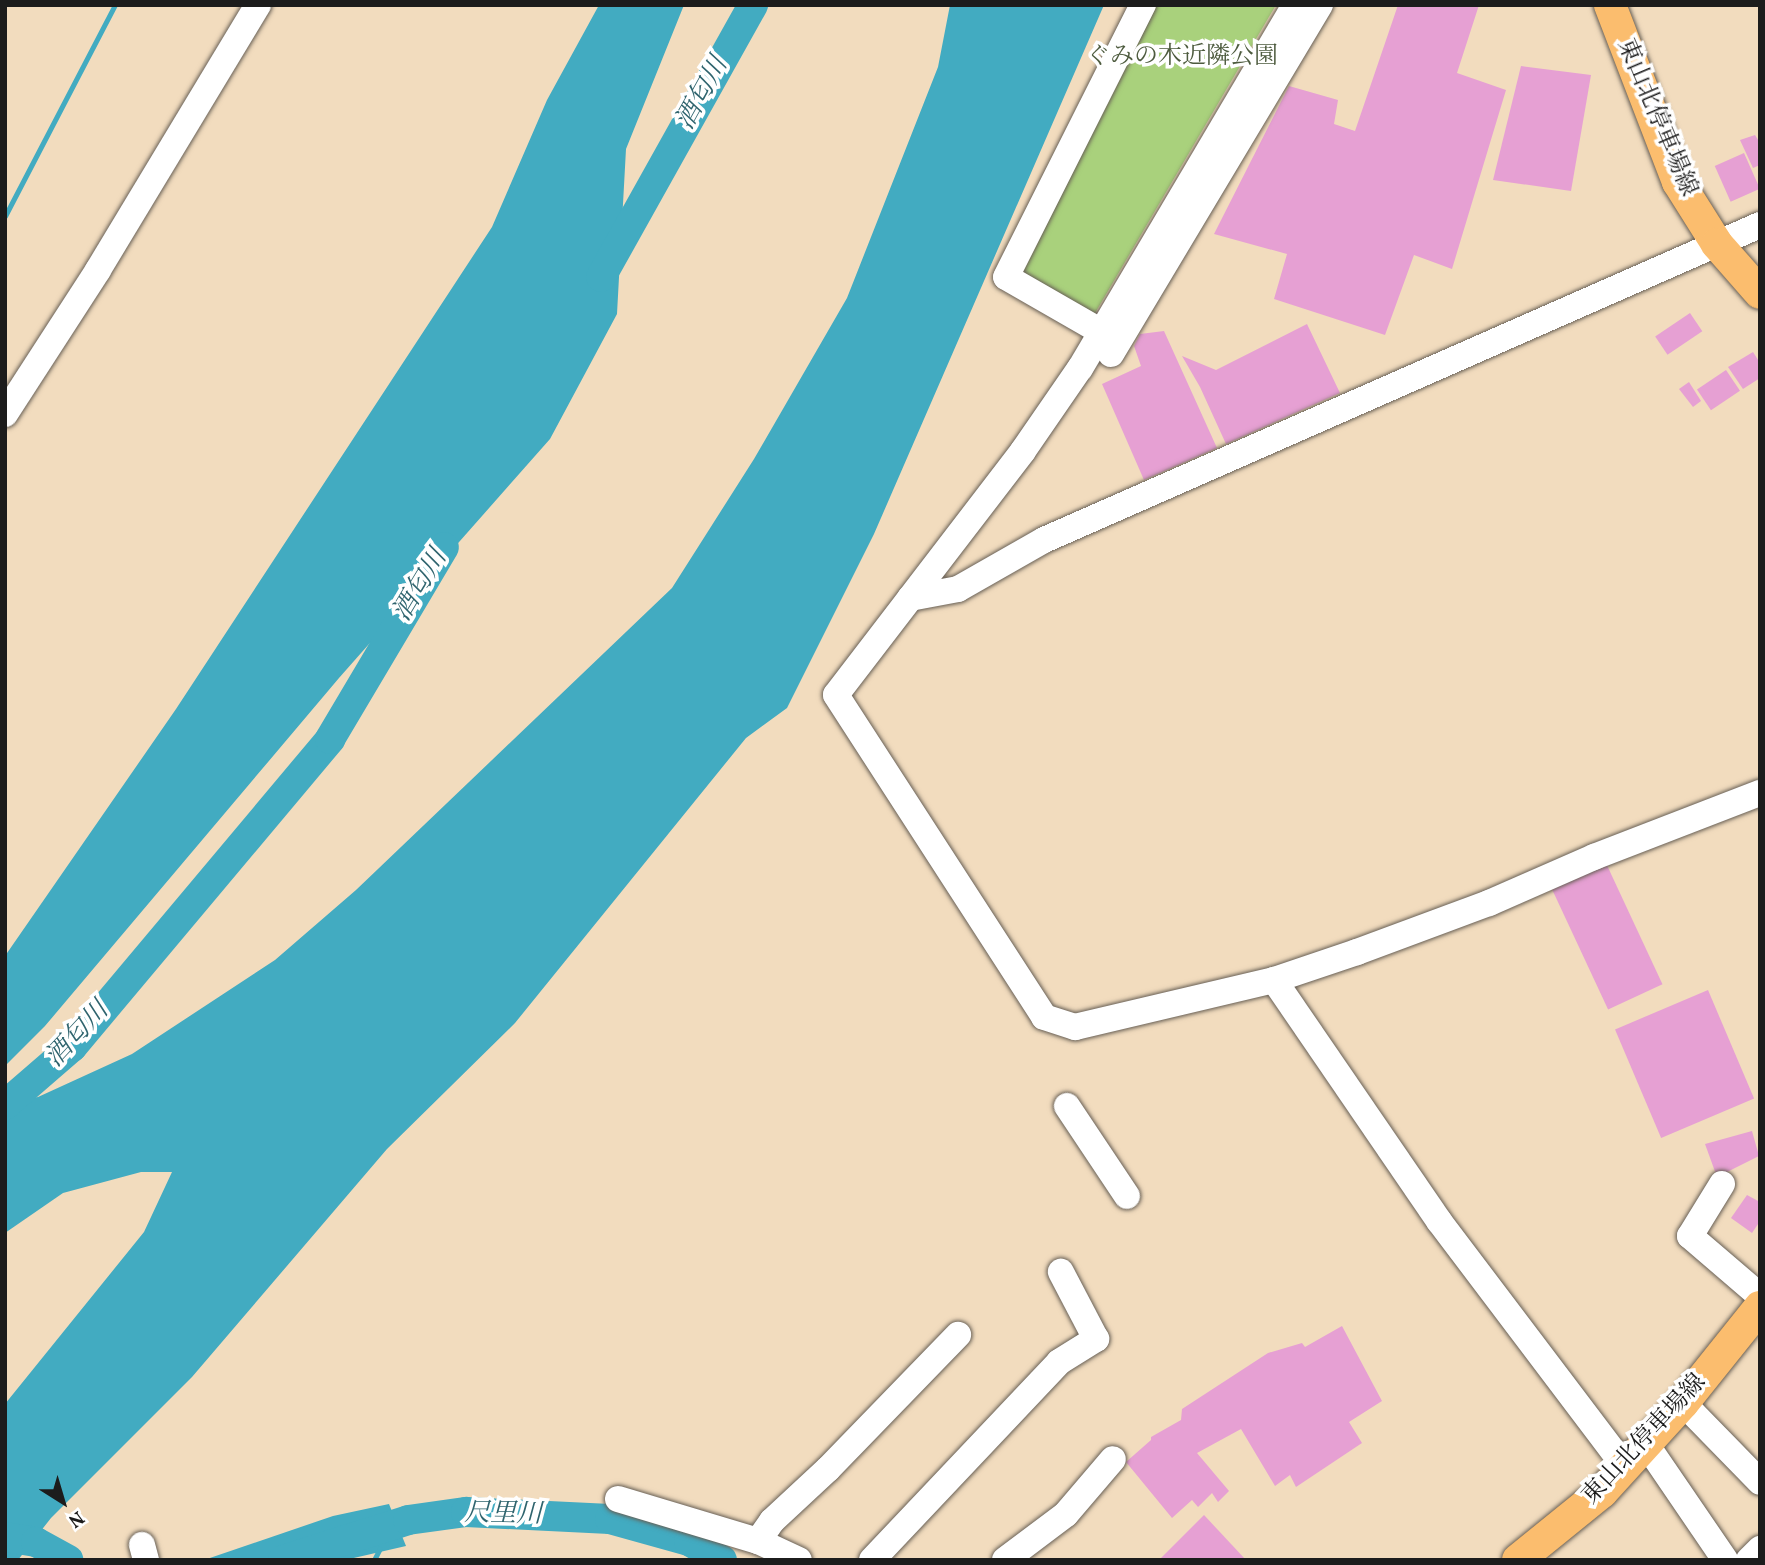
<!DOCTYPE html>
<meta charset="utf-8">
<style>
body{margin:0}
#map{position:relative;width:1765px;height:1565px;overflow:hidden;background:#f2dcbe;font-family:Vollkorn,"Noto Serif JP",serif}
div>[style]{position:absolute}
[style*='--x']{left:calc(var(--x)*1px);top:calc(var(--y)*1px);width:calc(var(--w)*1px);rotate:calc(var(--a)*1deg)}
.green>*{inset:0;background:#a9d17c}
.water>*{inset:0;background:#42abc1}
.stream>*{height:5px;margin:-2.5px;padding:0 2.5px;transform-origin:2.5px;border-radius:2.5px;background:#42abc1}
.river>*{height:30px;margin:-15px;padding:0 15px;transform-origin:15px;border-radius:15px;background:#42abc1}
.building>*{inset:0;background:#e6a0d3;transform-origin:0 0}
.roads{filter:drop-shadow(0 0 2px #675f55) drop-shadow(0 0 2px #675f55)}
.minor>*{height:26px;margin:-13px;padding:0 13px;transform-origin:13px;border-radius:13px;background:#fff}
.major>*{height:32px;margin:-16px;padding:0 16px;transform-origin:16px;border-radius:16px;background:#fbbd6e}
span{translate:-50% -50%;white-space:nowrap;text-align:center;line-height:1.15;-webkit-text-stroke:7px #fff;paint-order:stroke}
.park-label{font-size:24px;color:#4d5b3e}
.street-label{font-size:24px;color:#1c1c1c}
.water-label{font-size:26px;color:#2f646e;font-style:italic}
.frame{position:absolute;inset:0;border:7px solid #1c1c1c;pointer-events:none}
.north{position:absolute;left:28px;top:1467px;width:70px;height:70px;-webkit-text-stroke:5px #fff;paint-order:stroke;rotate:143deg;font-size:19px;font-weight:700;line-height:28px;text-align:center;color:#1c1c1c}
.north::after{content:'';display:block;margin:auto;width:24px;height:32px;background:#1c1c1c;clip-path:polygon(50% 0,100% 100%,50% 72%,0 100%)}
</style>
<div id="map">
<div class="green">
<div style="clip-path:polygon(1150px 5px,1276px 5px,1091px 320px,1021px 280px,1027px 246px)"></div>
</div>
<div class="water">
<div style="clip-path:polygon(599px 5px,684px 5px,626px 149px,617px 314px,550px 439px,339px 678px,45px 1026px,5px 1066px,5px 956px,176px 709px,492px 227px,547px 100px)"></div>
<div style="clip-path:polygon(950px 5px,1104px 5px,874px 534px,787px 708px,746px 738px,515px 1023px,387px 1149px,192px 1377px,51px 1518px,18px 1560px,5px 1560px,5px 1404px,144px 1232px,172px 1172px,141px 1172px,63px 1193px,5px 1233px,5px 1103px,38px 1097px,132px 1054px,275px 960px,356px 890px,672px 588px,754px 459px,847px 298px,938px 67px)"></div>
<div style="clip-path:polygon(389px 1504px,406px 1546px,345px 1560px,204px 1560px,333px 1516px)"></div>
</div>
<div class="stream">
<div style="--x:5;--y:216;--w:238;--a:-62.5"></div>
<div style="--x:374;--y:1560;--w:13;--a:-63"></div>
</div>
<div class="river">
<div style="--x:601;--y:277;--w:312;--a:-60.8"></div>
<div style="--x:5;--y:1105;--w:89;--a:-40.9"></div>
<div style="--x:72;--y:1047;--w:402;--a:-50"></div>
<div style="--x:330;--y:739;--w:223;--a:-59.3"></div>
<div style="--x:5;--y:1537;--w:31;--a:9"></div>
<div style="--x:36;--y:1542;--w:37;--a:29"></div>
<div style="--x:283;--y:1560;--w:131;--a:-17.7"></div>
<div style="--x:408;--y:1520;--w:59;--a:-7.9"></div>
<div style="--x:466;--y:1512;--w:144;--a:2.8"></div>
<div style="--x:610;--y:1519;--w:82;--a:15.6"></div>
<div style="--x:689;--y:1541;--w:38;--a:30"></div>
</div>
<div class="building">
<div style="clip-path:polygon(1398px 5px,1479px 5px,1457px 73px,1506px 90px,1452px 269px,1414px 255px,1385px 335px,1274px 299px,1287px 254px,1214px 234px,1289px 86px,1338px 100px,1334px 124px,1355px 131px)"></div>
<div style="clip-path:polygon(1521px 66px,1591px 75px,1571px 191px,1493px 180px)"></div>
<div style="clip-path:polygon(1755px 135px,1760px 143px,1760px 165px,1753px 168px,1740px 140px)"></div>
<div style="left:1744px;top:153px;width:39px;height:32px;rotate:66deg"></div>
<div style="left:1690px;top:313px;width:22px;height:42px;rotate:56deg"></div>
<div style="clip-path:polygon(1307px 324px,1340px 393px,1226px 444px,1200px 387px,1182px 356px,1216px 370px)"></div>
<div style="clip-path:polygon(1164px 331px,1217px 448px,1144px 480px,1102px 384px,1141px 366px,1134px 346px,1140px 334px)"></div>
<div style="clip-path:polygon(1753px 352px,1760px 363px,1760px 378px,1743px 389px,1728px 367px)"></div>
<div style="left:1726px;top:370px;width:25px;height:35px;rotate:56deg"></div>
<div style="clip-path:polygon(1689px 382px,1701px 401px,1693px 407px,1679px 389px)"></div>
<div style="left:1605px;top:861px;width:136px;height:60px;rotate:65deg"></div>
<div style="left:1708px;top:990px;width:118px;height:101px;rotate:67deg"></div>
<div style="clip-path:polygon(1752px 1131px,1759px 1156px,1717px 1177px,1705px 1144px)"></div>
<div style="clip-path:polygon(1747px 1195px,1760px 1202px,1760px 1221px,1752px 1233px,1731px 1218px)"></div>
<div style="clip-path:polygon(1342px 1326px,1382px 1401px,1349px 1422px,1362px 1443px,1296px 1487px,1290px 1475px,1275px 1486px,1241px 1429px,1197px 1453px,1229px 1491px,1218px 1502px,1212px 1493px,1198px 1507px,1192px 1500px,1172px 1518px,1126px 1462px,1151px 1440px,1151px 1437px,1181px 1420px,1182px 1409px,1268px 1353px,1302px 1343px,1305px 1347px)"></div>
<div style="clip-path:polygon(1204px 1515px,1246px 1560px,1159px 1560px)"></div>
</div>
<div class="roads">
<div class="minor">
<div style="--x:1295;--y:5;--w:422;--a:120.6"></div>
<div style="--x:1080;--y:368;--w:101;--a:124.5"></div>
<div style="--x:1023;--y:451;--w:307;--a:127.5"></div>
<div style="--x:836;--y:695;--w:383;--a:57.1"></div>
<div style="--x:1044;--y:1017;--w:33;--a:18"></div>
<div style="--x:1075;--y:1027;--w:204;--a:-13.3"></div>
<div style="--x:1274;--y:980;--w:88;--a:-18.6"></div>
<div style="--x:1357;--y:952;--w:141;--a:-20.4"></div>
<div style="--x:1489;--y:903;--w:115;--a:-23.7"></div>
<div style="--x:1594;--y:857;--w:178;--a:-21.1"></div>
<div style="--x:1100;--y:331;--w:108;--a:-150.1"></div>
<div style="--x:1006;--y:277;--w:305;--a:-63.3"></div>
<div style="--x:1111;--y:354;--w:407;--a:-59.1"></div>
<div style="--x:5;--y:414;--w:171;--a:-57.1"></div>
<div style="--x:98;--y:270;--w:310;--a:-58.9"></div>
<div style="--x:910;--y:598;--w:49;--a:-10.6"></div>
<div style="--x:958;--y:589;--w:99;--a:-29.7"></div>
<div style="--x:1044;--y:540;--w:782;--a:-23.75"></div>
<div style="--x:1274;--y:980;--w:292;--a:55.6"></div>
<div style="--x:1439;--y:1221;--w:308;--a:52.9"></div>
<div style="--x:1067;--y:1106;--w:108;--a:56.3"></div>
<div style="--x:1722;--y:1184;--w:61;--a:121.6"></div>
<div style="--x:1690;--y:1236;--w:92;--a:40.6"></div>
<div style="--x:1683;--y:1403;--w:110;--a:45.7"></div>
<div style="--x:1646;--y:1444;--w:140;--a:55.7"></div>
<div style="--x:618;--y:1499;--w:146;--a:16.7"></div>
<div style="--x:758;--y:1541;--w:45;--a:24.9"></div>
<div style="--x:758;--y:1541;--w:24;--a:-55"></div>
<div style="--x:772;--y:1521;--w:76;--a:-42.9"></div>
<div style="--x:828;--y:1469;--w:187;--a:-45.9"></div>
<div style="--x:142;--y:1545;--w:16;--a:75"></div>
<div style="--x:872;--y:1560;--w:272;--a:-46.6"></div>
<div style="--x:1059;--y:1362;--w:44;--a:-31.9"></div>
<div style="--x:1096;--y:1339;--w:76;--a:-117.6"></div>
<div style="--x:1005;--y:1560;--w:76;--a:-37"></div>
<div style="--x:1066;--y:1514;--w:72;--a:-49.5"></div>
<div style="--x:1749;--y:1560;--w:16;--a:-45"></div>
</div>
<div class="major">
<div style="--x:1610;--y:5;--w:190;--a:69"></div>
<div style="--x:1678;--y:182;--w:73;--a:57.8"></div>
<div style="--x:1717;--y:244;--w:65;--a:48.7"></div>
<div style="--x:1518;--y:1560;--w:108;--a:-39"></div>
<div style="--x:1602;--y:1492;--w:120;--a:-47.7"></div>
<div style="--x:1683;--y:1403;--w:123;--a:-51.3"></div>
</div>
</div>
<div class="park-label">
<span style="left:1182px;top:58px">ぐみの木近隣公園</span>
</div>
<div class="street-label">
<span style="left:1656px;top:118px;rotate:67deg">東山北停車場線</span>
<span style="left:1645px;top:1440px;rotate:-47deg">東山北停車場線</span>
</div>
<div class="water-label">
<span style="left:703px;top:94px;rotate:-61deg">酒匂川</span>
<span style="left:421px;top:586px;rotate:-59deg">酒匂川</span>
<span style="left:78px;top:1035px;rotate:-47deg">酒匂川</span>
<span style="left:503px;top:1515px;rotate:1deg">尺里川</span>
</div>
<div class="frame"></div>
<div class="north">N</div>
</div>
